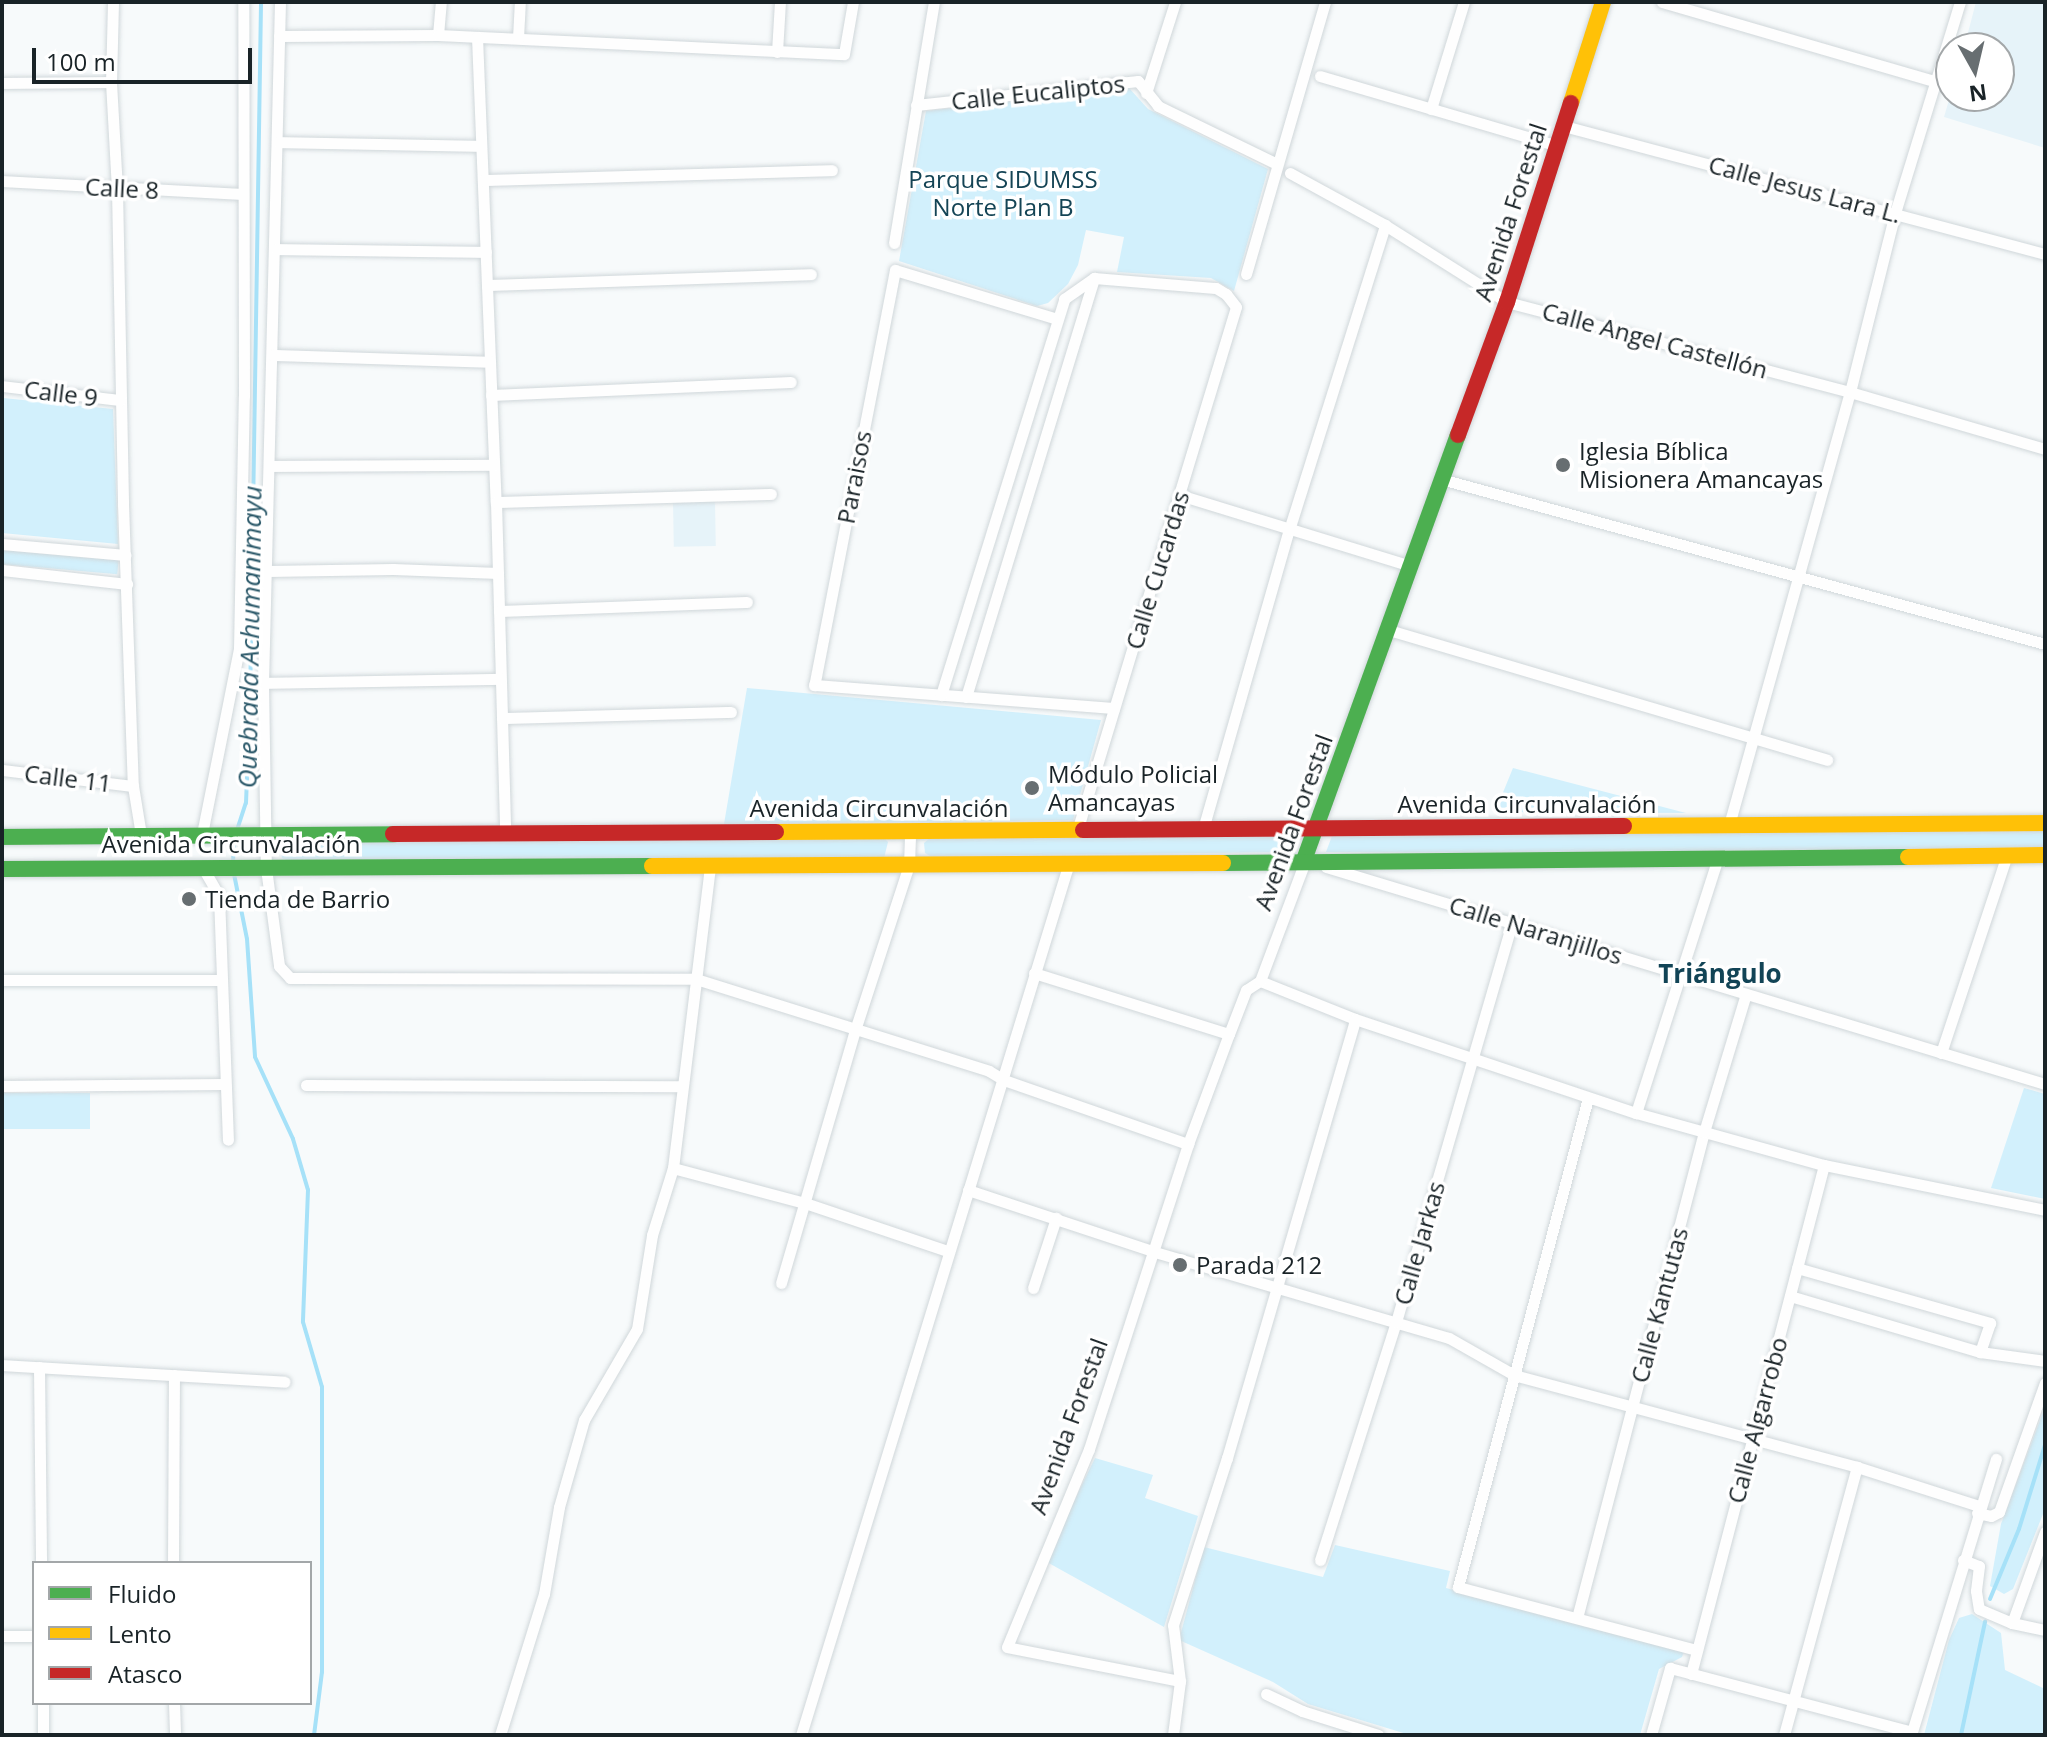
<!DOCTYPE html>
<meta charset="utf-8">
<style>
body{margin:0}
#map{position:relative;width:2047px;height:1737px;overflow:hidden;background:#f7fafb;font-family:"Open Sans",sans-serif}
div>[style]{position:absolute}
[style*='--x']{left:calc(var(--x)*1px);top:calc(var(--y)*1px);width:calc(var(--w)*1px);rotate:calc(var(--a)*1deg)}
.built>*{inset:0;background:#e6f3f9;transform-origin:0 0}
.green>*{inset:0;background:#d2f0fc;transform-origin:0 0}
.stream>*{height:4px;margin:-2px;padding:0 2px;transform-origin:2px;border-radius:2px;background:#a6e1f8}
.roads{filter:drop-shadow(0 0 2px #d0d7da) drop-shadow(0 0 2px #d0d7da)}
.street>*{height:11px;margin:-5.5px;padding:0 5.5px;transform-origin:5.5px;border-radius:5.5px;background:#fefefe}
.fast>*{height:16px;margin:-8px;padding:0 8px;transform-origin:8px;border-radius:8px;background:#4caf50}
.slow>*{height:16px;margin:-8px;padding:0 8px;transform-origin:8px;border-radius:8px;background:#ffc107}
.jam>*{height:16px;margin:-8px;padding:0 8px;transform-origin:8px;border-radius:8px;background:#c62828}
.dots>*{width:22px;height:22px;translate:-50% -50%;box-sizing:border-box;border:4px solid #fff;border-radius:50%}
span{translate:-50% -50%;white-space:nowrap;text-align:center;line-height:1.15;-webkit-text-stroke:7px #fff;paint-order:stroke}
.street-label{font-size:24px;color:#192327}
.park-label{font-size:24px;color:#144455}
.poi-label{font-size:24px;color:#192327}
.left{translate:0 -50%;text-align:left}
.water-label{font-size:26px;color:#285667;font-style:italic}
.neighbourhood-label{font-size:26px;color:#124456;font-weight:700}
.frame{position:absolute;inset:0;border:4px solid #192327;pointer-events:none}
.legend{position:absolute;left:32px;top:1561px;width:280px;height:144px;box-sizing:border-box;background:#fff;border:2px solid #a3a7a9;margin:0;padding:10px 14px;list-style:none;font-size:24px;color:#192327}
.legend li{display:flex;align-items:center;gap:16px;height:40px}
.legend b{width:40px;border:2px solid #a3a7a9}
.north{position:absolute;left:1935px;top:32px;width:80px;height:80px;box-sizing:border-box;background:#fff;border:2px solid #a3a7a9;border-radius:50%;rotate:172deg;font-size:22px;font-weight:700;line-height:32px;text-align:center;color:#192327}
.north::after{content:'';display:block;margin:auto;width:28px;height:36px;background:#676e71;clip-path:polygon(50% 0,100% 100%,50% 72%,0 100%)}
.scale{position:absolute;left:32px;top:48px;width:220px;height:36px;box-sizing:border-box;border:4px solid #192327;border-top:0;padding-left:10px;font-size:24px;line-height:28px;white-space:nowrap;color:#192327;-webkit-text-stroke:6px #fff;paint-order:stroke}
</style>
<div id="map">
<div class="built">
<div style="clip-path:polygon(1976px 2px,2045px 2px,2045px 148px,1944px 117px,1951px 93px,1999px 96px,1999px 48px,1964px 48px)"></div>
<div style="left:715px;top:501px;width:45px;height:42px;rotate:89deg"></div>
</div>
<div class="green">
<div style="clip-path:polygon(1129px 88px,1148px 109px,1268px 169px,1234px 291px,1211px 278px,1117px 272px,1124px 237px,1086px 230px,1078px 265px,1068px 284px,1048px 303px,1037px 306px,899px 261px,926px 111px)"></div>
<div style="clip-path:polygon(3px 398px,113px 409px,118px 544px,2px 533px)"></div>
<div style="left:2px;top:550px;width:117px;height:14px;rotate:5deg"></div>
<div style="clip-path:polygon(747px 688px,1101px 720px,1073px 820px,724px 824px)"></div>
<div style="clip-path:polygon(1513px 768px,1686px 813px,1495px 812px)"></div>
<div style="clip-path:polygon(2045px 831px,2045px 847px,1522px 853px,1326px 852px,1332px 836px)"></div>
<div style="clip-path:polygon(1289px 835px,1293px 841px,1287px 852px,930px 856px,925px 853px,924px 843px,930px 838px)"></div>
<div style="clip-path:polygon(884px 838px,888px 842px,884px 858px,288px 861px,282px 858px,280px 846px,284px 842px)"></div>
<div style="clip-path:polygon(2024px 1088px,2045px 1094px,2045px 1199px,1991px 1188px)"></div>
<div style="left:2px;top:1093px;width:88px;height:36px"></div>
<div style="clip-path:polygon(2045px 1407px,2045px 1509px,2013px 1589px,2004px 1594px,1990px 1586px,2001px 1524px)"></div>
<div style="clip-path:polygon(1095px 1458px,1153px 1475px,1145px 1498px,1198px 1516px,1164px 1627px,1045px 1561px)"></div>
<div style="clip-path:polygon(1335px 1545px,1450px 1571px,1446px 1588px,1685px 1649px,1682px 1657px,1659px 1669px,1640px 1735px,1410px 1735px,1308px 1704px,1273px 1682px,1179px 1640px,1204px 1547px,1323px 1577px)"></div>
<div style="clip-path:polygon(1972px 1614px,2001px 1633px,2005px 1670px,2045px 1689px,2045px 1735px,1924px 1735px,1949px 1640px,1959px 1618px)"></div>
</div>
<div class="stream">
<div style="--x:237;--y:830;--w:28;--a:-72"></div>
<div style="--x:246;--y:803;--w:99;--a:-87.7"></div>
<div style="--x:250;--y:704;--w:702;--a:-89.1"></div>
<div style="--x:233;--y:865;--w:27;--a:-88"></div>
<div style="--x:234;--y:874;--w:66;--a:78.7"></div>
<div style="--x:247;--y:939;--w:118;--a:86.1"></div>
<div style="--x:255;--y:1057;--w:90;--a:65.1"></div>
<div style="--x:293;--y:1139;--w:53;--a:73.6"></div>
<div style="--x:308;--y:1190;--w:132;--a:92.2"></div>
<div style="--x:303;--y:1322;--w:68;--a:73.7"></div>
<div style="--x:322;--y:1387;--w:285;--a:90"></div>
<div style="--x:322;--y:1672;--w:64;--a:97.2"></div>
<div style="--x:1990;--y:1599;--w:76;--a:-67.5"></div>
<div style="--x:2019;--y:1529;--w:88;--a:-72.8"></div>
<div style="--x:1961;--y:1735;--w:116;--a:-78"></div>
</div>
<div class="roads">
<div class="street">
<div style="--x:113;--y:2;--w:80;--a:91.4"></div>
<div style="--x:111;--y:82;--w:107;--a:86.8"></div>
<div style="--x:117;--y:189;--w:315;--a:88.9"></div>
<div style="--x:123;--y:504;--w:282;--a:88"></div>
<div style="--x:133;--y:786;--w:50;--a:80.7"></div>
<div style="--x:280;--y:2;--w:681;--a:91.43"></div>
<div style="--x:263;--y:683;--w:185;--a:89.1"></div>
<div style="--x:266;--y:868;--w:99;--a:82.4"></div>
<div style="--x:279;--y:966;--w:16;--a:47"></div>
<div style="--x:290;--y:978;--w:406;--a:0.1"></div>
<div style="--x:696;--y:979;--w:307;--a:17.4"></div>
<div style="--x:989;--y:1071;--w:17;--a:31"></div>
<div style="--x:1004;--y:1080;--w:195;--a:19.2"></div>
<div style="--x:1662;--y:2;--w:287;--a:16.2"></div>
<div style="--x:438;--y:35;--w:33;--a:-85"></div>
<div style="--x:279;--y:36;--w:159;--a:-0.4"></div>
<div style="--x:438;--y:35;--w:406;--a:2.7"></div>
<div style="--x:844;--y:54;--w:53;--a:-80.2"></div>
<div style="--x:477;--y:37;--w:465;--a:87.7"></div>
<div style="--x:496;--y:502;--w:331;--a:88.4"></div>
<div style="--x:518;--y:38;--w:36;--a:-87"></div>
<div style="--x:777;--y:52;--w:50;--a:-86.6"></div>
<div style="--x:1320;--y:76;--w:248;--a:16.4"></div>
<div style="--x:2;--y:83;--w:109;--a:-0.5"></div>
<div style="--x:1146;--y:93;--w:96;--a:-72.3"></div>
<div style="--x:916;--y:105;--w:223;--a:-6.2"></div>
<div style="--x:1138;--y:81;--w:32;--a:51"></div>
<div style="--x:1158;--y:106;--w:132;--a:26"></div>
<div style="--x:1431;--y:109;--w:112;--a:-72.9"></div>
<div style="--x:1564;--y:126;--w:498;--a:14.9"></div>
<div style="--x:278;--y:142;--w:203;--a:1.1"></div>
<div style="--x:1290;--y:173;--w:108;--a:28.7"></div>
<div style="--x:1385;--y:225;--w:144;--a:32.3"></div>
<div style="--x:1507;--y:302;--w:355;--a:14.7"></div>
<div style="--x:1850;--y:392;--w:203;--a:16.3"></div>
<div style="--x:483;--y:180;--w:349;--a:-1.6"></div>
<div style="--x:2;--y:181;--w:240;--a:3.1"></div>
<div style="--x:894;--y:243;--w:244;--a:-80.6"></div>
<div style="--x:276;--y:249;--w:210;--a:0.8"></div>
<div style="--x:1246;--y:274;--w:283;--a:-73.8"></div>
<div style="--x:487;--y:285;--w:324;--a:-1.9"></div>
<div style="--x:1057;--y:319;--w:169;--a:-163.2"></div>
<div style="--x:895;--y:270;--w:423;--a:101"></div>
<div style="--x:814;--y:685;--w:301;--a:4.4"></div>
<div style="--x:273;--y:355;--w:217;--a:1.8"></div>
<div style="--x:2;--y:386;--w:119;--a:6.8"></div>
<div style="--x:491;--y:395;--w:300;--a:-2.5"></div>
<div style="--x:269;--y:466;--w:225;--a:-0.3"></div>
<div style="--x:1441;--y:479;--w:626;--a:15.28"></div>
<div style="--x:1180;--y:495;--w:242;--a:17.1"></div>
<div style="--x:496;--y:502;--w:275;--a:-1.7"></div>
<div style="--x:2;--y:544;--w:124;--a:5.1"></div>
<div style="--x:2;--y:570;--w:126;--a:6.4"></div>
<div style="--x:268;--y:571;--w:125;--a:-0.9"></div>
<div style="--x:393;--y:569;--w:105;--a:2.2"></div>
<div style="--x:499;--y:611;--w:248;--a:-2.1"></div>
<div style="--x:1389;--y:630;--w:457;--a:16.5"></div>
<div style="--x:263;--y:683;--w:237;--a:-1"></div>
<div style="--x:941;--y:695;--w:415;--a:-72.7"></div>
<div style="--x:1064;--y:299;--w:37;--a:-35"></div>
<div style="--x:1094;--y:278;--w:122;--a:4.7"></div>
<div style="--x:1216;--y:288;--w:12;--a:31"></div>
<div style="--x:1226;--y:294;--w:16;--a:52"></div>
<div style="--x:1236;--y:307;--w:548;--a:106.88"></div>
<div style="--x:966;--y:697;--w:438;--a:-73"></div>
<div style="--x:502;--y:718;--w:229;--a:-1.5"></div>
<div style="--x:2;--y:770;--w:132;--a:7"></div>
<div style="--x:1729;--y:825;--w:450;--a:-74.4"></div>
<div style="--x:1850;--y:392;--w:185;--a:-75.9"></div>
<div style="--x:1895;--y:213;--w:221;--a:-72.9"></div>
<div style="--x:1203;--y:829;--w:311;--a:-74"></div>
<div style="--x:1289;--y:530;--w:320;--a:-72.5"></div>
<div style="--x:202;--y:834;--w:189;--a:-78.7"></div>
<div style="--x:239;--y:649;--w:253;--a:-88.9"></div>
<div style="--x:244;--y:396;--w:394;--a:-90.1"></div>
<div style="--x:1326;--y:867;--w:751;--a:16.79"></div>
<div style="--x:203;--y:868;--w:32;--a:60"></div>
<div style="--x:219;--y:896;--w:244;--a:87.9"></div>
<div style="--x:1034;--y:973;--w:204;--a:17.4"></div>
<div style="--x:2;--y:980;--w:220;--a:0"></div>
<div style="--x:1260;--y:981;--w:102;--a:21.8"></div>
<div style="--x:1355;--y:1019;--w:296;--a:18.5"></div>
<div style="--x:1636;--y:1113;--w:195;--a:15.5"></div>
<div style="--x:1824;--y:1165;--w:226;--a:11.5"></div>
<div style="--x:1941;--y:1053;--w:209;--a:-71.6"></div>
<div style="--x:306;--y:1085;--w:375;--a:0.2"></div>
<div style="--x:2;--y:1086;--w:223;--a:-0.5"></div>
<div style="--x:1588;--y:1098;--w:506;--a:104.89"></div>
<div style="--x:1458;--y:1587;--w:247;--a:14.8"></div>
<div style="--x:1636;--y:1113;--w:269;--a:-72.2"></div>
<div style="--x:673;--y:1168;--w:137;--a:14.9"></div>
<div style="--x:805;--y:1203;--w:151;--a:18.6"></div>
<div style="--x:968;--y:1190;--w:197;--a:18.3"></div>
<div style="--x:1155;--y:1252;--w:306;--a:16.3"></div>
<div style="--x:1449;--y:1338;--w:75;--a:29.6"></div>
<div style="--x:1514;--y:1375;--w:355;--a:15"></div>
<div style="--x:1857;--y:1467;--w:128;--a:17.7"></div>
<div style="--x:1797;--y:1268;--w:201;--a:15.9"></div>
<div style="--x:1990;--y:1323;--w:31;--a:109"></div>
<div style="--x:781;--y:1283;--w:267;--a:-73.7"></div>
<div style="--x:856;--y:1027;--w:170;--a:-71.9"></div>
<div style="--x:909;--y:865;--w:33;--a:-88"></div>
<div style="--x:1033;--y:1288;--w:74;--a:-71.8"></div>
<div style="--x:1790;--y:1296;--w:198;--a:16.4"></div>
<div style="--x:1980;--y:1352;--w:66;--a:7.9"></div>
<div style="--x:2;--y:1365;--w:283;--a:3.4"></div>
<div style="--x:39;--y:1367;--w:196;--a:89.4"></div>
<div style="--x:1977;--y:1513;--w:14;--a:12"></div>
<div style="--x:1991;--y:1516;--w:9;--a:-27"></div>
<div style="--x:1999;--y:1512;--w:137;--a:-70.4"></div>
<div style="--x:1320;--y:1560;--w:250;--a:-72.3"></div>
<div style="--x:1396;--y:1322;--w:416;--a:-73.8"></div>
<div style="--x:1963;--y:1560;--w:17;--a:21"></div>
<div style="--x:1979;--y:1566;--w:25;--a:97"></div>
<div style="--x:1976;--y:1591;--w:18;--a:81"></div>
<div style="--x:1979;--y:1609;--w:36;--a:23"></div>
<div style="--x:2012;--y:1623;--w:34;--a:12"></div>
<div style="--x:173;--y:1563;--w:188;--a:-89.7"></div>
<div style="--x:1577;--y:1618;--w:502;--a:-75.36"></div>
<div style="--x:1704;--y:1132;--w:144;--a:-73.1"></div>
<div style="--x:2012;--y:1623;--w:97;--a:-70.1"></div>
<div style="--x:2;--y:1636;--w:32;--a:0"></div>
<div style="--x:1691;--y:1674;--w:526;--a:-75.36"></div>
<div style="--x:1180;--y:1681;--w:176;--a:-168.9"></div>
<div style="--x:1007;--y:1647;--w:214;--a:-67.5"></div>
<div style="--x:1089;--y:1449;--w:321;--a:-72"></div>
<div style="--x:1188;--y:1144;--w:117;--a:-69.6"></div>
<div style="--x:1229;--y:1034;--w:47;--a:-68.9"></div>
<div style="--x:1246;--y:990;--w:17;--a:-33"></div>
<div style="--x:1260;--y:981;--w:128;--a:-69.4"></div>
<div style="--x:1266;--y:1694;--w:40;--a:25"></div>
<div style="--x:1302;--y:1711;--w:80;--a:17.5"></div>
<div style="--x:43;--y:1703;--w:32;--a:90"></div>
<div style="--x:174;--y:1703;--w:32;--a:88"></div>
<div style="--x:500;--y:1735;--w:148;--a:-72.7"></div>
<div style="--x:544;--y:1594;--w:88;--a:-80.2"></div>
<div style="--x:559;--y:1507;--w:91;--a:-74"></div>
<div style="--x:584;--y:1420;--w:105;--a:-59.8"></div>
<div style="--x:637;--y:1329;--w:95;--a:-80.9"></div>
<div style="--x:652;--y:1235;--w:70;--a:-72.6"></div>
<div style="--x:673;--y:1168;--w:304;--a:-83"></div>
<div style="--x:801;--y:1735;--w:912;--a:-72.92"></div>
<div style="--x:1173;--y:1735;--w:54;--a:-82.6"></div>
<div style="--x:1180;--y:1681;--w:56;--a:-97.1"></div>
<div style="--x:1173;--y:1625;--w:176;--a:-72.1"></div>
<div style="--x:1227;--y:1458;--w:457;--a:-73.7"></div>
<div style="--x:1651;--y:1735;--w:70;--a:-74.2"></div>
<div style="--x:1670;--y:1668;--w:250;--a:14.8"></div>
<div style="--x:1784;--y:1735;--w:278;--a:-74.8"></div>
<div style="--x:1911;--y:1735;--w:289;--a:-72.9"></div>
</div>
<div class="fast">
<div style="--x:2;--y:837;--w:391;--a:-0.4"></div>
<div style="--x:1304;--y:860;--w:452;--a:-70.1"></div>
<div style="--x:1223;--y:863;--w:685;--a:-0.5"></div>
<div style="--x:2;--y:869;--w:650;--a:-0.26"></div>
</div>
<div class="slow">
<div style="--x:1571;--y:103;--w:106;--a:-72.4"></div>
<div style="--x:1624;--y:826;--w:421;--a:-0.4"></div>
<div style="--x:776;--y:832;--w:307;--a:-0.4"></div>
<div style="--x:1908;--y:857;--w:137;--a:-0.8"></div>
<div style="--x:652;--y:866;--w:571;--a:-0.3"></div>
</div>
<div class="jam">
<div style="--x:1458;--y:435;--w:142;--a:-69.8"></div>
<div style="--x:1507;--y:302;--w:209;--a:-72.2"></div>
<div style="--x:1083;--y:830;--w:541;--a:-0.42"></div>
<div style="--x:393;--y:834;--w:383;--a:-0.3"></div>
</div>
</div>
<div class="dots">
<div style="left:1563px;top:465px;background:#676e71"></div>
<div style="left:1032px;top:788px;background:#676e71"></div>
<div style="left:189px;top:899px;background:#676e71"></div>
<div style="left:1180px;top:1265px;background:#676e71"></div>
</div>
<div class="street-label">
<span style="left:1038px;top:92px;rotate:-6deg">Calle Eucaliptos</span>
<span style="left:122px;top:188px;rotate:3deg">Calle 8</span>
<span style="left:1805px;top:189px;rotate:15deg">Calle Jesus Lara L.</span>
<span style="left:1510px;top:212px;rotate:-72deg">Avenida Forestal</span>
<span style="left:1655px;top:340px;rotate:15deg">Calle Angel Castellón</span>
<span style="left:61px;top:393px;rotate:7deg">Calle 9</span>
<span style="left:854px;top:477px;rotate:-79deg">Paraisos</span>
<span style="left:1157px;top:570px;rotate:-73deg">Calle Cucardas</span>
<span style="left:68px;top:778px;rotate:7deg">Calle 11</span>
<span style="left:1527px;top:804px">Avenida Circunvalación</span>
<span style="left:879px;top:808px">Avenida Circunvalación</span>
<span style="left:1293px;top:822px;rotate:-70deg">Avenida Forestal</span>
<span style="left:231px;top:844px">Avenida Circunvalación</span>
<span style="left:1536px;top:930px;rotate:17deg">Calle Naranjillos</span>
<span style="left:1419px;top:1243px;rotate:-74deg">Calle Jarkas</span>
<span style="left:1659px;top:1305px;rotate:-75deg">Calle Kantutas</span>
<span style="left:1757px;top:1420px;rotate:-75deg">Calle Algarrobo</span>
<span style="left:1068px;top:1426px;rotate:-70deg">Avenida Forestal</span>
</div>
<div class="park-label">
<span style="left:1003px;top:193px">Parque SIDUMSS<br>Norte Plan B</span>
</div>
<div class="poi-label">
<span class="left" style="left:1579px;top:465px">Iglesia Bíblica<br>Misionera Amancayas</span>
<span class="left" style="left:1048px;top:788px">Módulo Policial<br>Amancayas</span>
<span class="left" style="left:205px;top:899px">Tienda de Barrio</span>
<span class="left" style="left:1196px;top:1265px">Parada 212</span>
</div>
<div class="water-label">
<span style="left:250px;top:637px;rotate:-89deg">Quebrada Achumanimayu</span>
</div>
<div class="neighbourhood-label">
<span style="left:1720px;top:974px">Triángulo</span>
</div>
<div class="frame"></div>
<ul class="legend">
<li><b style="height:10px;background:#4caf50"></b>Fluido</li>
<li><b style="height:10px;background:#ffc107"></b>Lento</li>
<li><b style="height:10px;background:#c62828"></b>Atasco</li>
</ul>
<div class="north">N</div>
<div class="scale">100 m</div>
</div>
